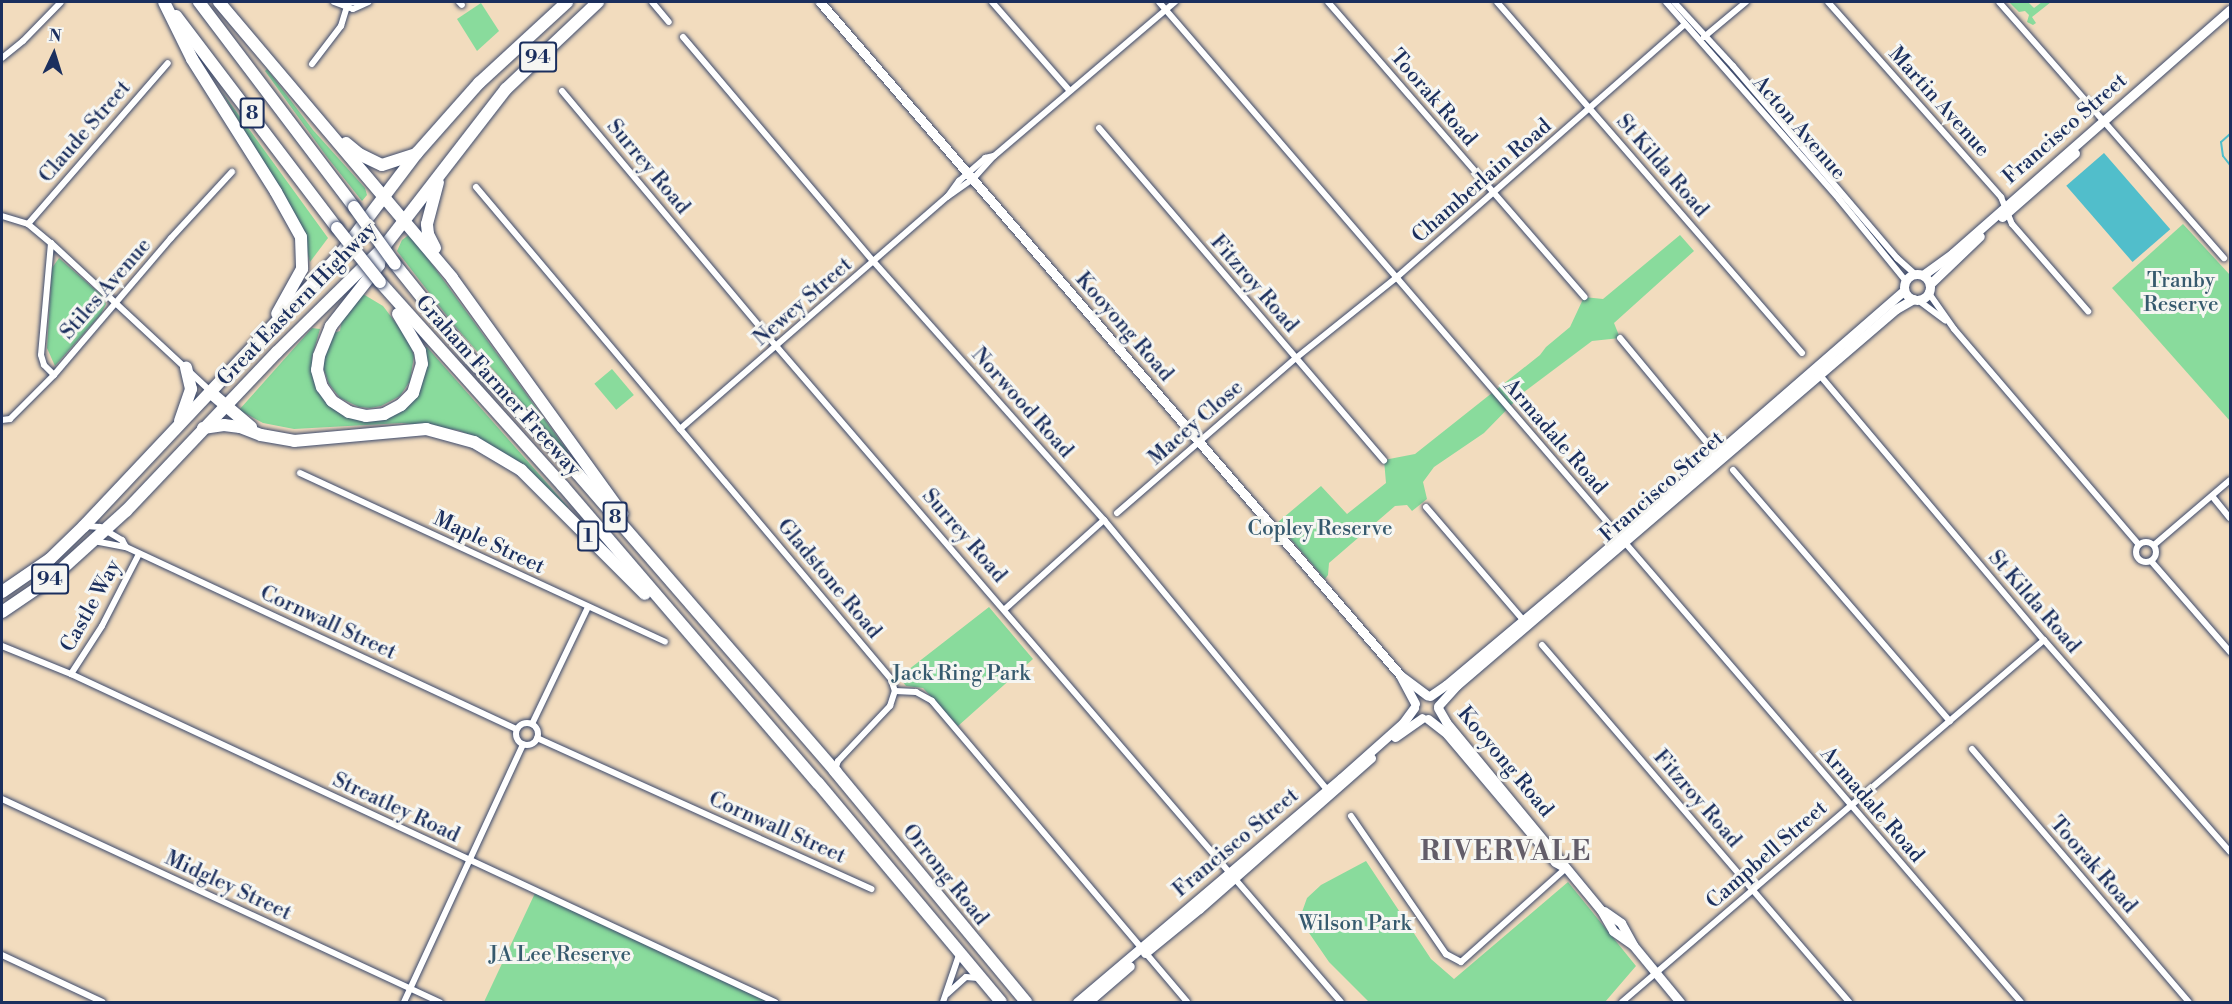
<!DOCTYPE html>
<style>
body{margin:0}
#map{position:relative;width:2232px;height:1004px;overflow:hidden;background:#f2dcbe;font-family:"Libre Bodoni",serif}
div>[style]{position:absolute}
[style*='--x']{left:calc(var(--x)*1px);top:calc(var(--y)*1px);width:calc(var(--w)*1px);rotate:calc(var(--a)*1deg)}
.green>*{inset:0;background:#89db9c;transform-origin:0 0}
.water>*{inset:0;background:#51becb;transform-origin:0 0}
.stream>*{height:2px;margin:-1px;padding:0 1px;transform-origin:1px;border-radius:1px;background:#51becb}
.roads{filter:drop-shadow(0 0 2px #3b496c) drop-shadow(0 0 2px #3b496c)}
.street>*{height:6px;margin:-3px;padding:0 3px;transform-origin:3px;border-radius:3px;background:#fff}
.street>.ring{margin:-3px;padding:0;box-sizing:content-box;background:none;border:6px solid #fff;border-radius:50%}
.secondary>*{height:9px;margin:-4.5px;padding:0 4.5px;transform-origin:4.5px;border-radius:4.5px;background:#fff}
.secondary>.ring{margin:-4.5px;padding:0;box-sizing:content-box;background:none;border:9px solid #fff;border-radius:50%}
.highway>*{height:12px;margin:-6px;padding:0 6px;transform-origin:6px;border-radius:6px;background:#fff}
.bridges{filter:drop-shadow(0 0 2px #3b496c) drop-shadow(0 0 2px #3b496c)}
.highway-bridge>*{height:12px;margin:-6px;padding:0 6px;transform-origin:6px;border-radius:6px;background:#fff}
span{translate:-50% -50%;white-space:nowrap;text-align:center;line-height:1.15;-webkit-text-stroke:6px #f6f6f2;paint-order:stroke}
.shield-label span{padding:2px 4px;background:#f6f6f2;border:2px solid;border-radius:4px;-webkit-text-stroke-width:0}
.shield-label{font-size:20px;color:#1b2f5e;font-weight:700}
.street-label{font-size:21px;color:#1b2f5e}
.park-label{font-size:21px;color:#365a6e}
.district-label{font-size:27px;color:#635d69;font-weight:700;letter-spacing:1.5px}
.frame{position:absolute;inset:0;border:3px solid #1b2f5e;pointer-events:none}
.north{position:absolute;left:24px;top:24px;width:60px;height:60px;-webkit-text-stroke:4px #f6f6f2;paint-order:stroke;rotate:4deg;font-size:16px;font-weight:700;line-height:24px;text-align:center;color:#1b2f5e}
.north::after{content:'';display:block;margin:auto;width:21px;height:27px;background:#1b2f5e;clip-path:polygon(50% 0,100% 100%,50% 72%,0 100%)}
</style>
<div id="map">
<div class="green">
<div style="clip-path:polygon(2009px 2px,2028px 2px,2034px 8px,2042px 2px,2051px 2px,2032px 17px,2036px 23px,2033px 25px,2027px 22px,2029px 15px,2025px 11px,2019px 12px)"></div>
<div style="clip-path:polygon(481px 3px,499px 31px,477px 51px,457px 19px)"></div>
<div style="clip-path:polygon(267px 69px,313px 130px,365px 188px,367px 195px,362px 201px,327px 157px,265px 71px)"></div>
<div style="clip-path:polygon(222px 92px,328px 238px,310px 262px,302px 232px)"></div>
<div style="clip-path:polygon(2183px 224px,2230px 275px,2230px 421px,2112px 288px)"></div>
<div style="clip-path:polygon(410px 234px,569px 453px,567px 454px,454px 325px,397px 251px,402px 240px)"></div>
<div style="clip-path:polygon(1680px 235px,1694px 251px,1614px 323px,1620px 338px,1592px 341px,1524px 392px,1484px 433px,1434px 467px,1423px 482px,1427px 499px,1412px 511px,1407px 505px,1395px 506px,1329px 563px,1328px 575px,1325px 579px,1277px 523px,1321px 486px,1347px 514px,1386px 483px,1384px 460px,1415px 454px,1540px 355px,1546px 347px,1570px 327px,1584px 297px,1603px 299px)"></div>
<div style="clip-path:polygon(59px 258px,101px 295px,106px 304px,101px 314px,55px 366px,47px 348px,52px 268px)"></div>
<div style="clip-path:polygon(363px 294px,383px 306px,408px 339px,414px 356px,410px 381px,400px 396px,381px 406px,370px 408px,359px 407px,340px 398px,329px 384px,323px 367px,330px 334px,340px 331px,342px 319px)"></div>
<div style="clip-path:polygon(312px 328px,320px 329px,312px 357px,314px 381px,365px 420px,420px 389px,426px 367px,424px 348px,427px 347px,568px 507px,564px 510px,470px 435px,458px 430px,402px 423px,294px 429px,263px 423px,239px 410px)"></div>
<div style="left:612px;top:369px;width:34px;height:23px;rotate:50deg"></div>
<div style="clip-path:polygon(989px 607px,1033px 659px,958px 726px,923px 688px,906px 686px,899px 677px)"></div>
<div style="clip-path:polygon(1366px 861px,1431px 959px,1454px 979px,1568px 882px,1636px 966px,1605px 1002px,1369px 1002px,1329px 962px,1305px 927px,1302px 912px,1307px 898px,1321px 885px)"></div>
<div style="clip-path:polygon(536px 891px,775px 1002px,484px 1002px)"></div>
</div>
<div class="water">
<div style="left:2104px;top:153px;width:101px;height:50px;rotate:49deg"></div>
</div>
<div class="stream">
<div style="--x:2230;--y:134;--w:12;--a:138"></div>
<div style="--x:2221;--y:142;--w:14;--a:82"></div>
<div style="--x:2223;--y:156;--w:11;--a:52"></div>
</div>
<div class="roads">
<div class="street">
<div style="--x:334;--y:2;--w:20;--a:20"></div>
<div style="--x:353;--y:9;--w:17;--a:-24"></div>
<div style="--x:345;--y:2;--w:16;--a:0"></div>
<div style="--x:459;--y:2;--w:4;--a:45"></div>
<div style="--x:652;--y:2;--w:26;--a:50"></div>
<div style="--x:992;--y:2;--w:117;--a:48.8"></div>
<div style="--x:1159;--y:2;--w:1320;--a:49.24"></div>
<div style="--x:1328;--y:2;--w:391;--a:49"></div>
<div style="--x:1497;--y:2;--w:465;--a:49"></div>
<div style="--x:1666;--y:2;--w:262;--a:48.7"></div>
<div style="--x:1839;--y:199;--w:104;--a:50.8"></div>
<div style="--x:1674;--y:2;--w:87;--a:47.3"></div>
<div style="--x:1733;--y:66;--w:253;--a:49.5"></div>
<div style="--x:1897;--y:258;--w:24;--a:42"></div>
<div style="--x:1828;--y:2;--w:261;--a:48.4"></div>
<div style="--x:2001;--y:197;--w:29;--a:68"></div>
<div style="--x:2012;--y:224;--w:116;--a:48.9"></div>
<div style="--x:1999;--y:2;--w:341;--a:48.7"></div>
<div style="--x:683;--y:37;--w:295;--a:49.7"></div>
<div style="--x:874;--y:262;--w:346;--a:48.3"></div>
<div style="--x:1104;--y:520;--w:353;--a:50.4"></div>
<div style="--x:1704;--y:37;--w:55;--a:-39.8"></div>
<div style="--x:2;--y:58;--w:27;--a:-39"></div>
<div style="--x:23;--y:41;--w:54;--a:-45.7"></div>
<div style="--x:312;--y:64;--w:48;--a:-52.7"></div>
<div style="--x:341;--y:26;--w:24;--a:-73"></div>
<div style="--x:562;--y:91;--w:334;--a:50"></div>
<div style="--x:777;--y:347;--w:864;--a:49.27"></div>
<div style="--x:1099;--y:128;--w:438;--a:49.4"></div>
<div style="--x:476;--y:187;--w:644;--a:49.85"></div>
<div style="--x:891;--y:679;--w:13;--a:72"></div>
<div style="--x:895;--y:691;--w:21;--a:3"></div>
<div style="--x:916;--y:692;--w:18;--a:29"></div>
<div style="--x:932;--y:701;--w:394;--a:49.7"></div>
<div style="--x:948;--y:196;--w:19;--a:-54"></div>
<div style="--x:959;--y:181;--w:35;--a:-41"></div>
<div style="--x:985;--y:158;--w:9;--a:-13"></div>
<div style="--x:2;--y:216;--w:27;--a:17"></div>
<div style="--x:28;--y:224;--w:30;--a:40"></div>
<div style="--x:51;--y:243;--w:217;--a:42.9"></div>
<div style="--x:28;--y:224;--w:213;--a:-49"></div>
<div style="--x:51;--y:243;--w:112;--a:95.1"></div>
<div style="--x:41;--y:355;--w:10;--a:73"></div>
<div style="--x:44;--y:365;--w:14;--a:45"></div>
<div style="--x:1928;--y:292;--w:45;--a:54.9"></div>
<div style="--x:1954;--y:329;--w:284;--a:49.4"></div>
<div style="--x:1918;--y:300;--w:34;--a:37"></div>
<div style="--x:1620;--y:338;--w:152;--a:50.3"></div>
<div style="--x:1818;--y:373;--w:350;--a:49.8"></div>
<div style="--x:2044;--y:640;--w:282;--a:48.7"></div>
<div style="--x:2;--y:420;--w:8;--a:-7"></div>
<div style="--x:10;--y:419;--w:62;--a:-45"></div>
<div style="--x:54;--y:375;--w:180;--a:-49.5"></div>
<div style="--x:171;--y:238;--w:90;--a:-47.3"></div>
<div style="--x:680;--y:429;--w:354;--a:-41"></div>
<div style="--x:947;--y:197;--w:32;--a:-35"></div>
<div style="--x:973;--y:179;--w:31;--a:-48"></div>
<div style="--x:994;--y:156;--w:238;--a:-40.4"></div>
<div style="--x:1733;--y:470;--w:332;--a:49.2"></div>
<div style="--x:300;--y:473;--w:402;--a:24.8"></div>
<div style="--x:2212;--y:496;--w:28;--a:51"></div>
<div style="--x:1426;--y:507;--w:150;--a:49.3"></div>
<div style="--x:1117;--y:513;--w:237;--a:-40.9"></div>
<div style="--x:1296;--y:358;--w:129;--a:-38.7"></div>
<div style="--x:1397;--y:277;--w:383;--a:-41.3"></div>
<div style="--x:86;--y:526;--w:14;--a:4"></div>
<div style="--x:100;--y:527;--w:26;--a:31"></div>
<div style="--x:122;--y:540;--w:8;--a:60"></div>
<div style="--x:94;--y:541;--w:33;--a:11"></div>
<div style="--x:126;--y:547;--w:431;--a:25"></div>
<div class="ring" style="left:2136px;top:542px;width:14px;height:14px"></div>
<div style="--x:2154;--y:545;--w:100;--a:-40.5"></div>
<div style="--x:2151;--y:561;--w:121;--a:49"></div>
<div style="--x:1005;--y:609;--w:133;--a:-42"></div>
<div style="--x:1542;--y:645;--w:471;--a:49.3"></div>
<div style="--x:2;--y:646;--w:74;--a:22.1"></div>
<div style="--x:71;--y:674;--w:777;--a:24.98"></div>
<div style="--x:71;--y:674;--w:57;--a:-57.1"></div>
<div style="--x:102;--y:626;--w:81;--a:-62.8"></div>
<div class="ring" style="left:516px;top:723px;width:16px;height:16px"></div>
<div style="--x:532;--y:724;--w:130;--a:-64.4"></div>
<div style="--x:537;--y:738;--w:367;--a:24.3"></div>
<div style="--x:1972;--y:749;--w:333;--a:49.4"></div>
<div style="--x:835;--y:770;--w:9;--a:-72"></div>
<div style="--x:838;--y:761;--w:76;--a:-46.6"></div>
<div style="--x:890;--y:706;--w:16;--a:-72"></div>
<div style="--x:2;--y:799;--w:483;--a:24.9"></div>
<div style="--x:1351;--y:816;--w:168;--a:55.5"></div>
<div style="--x:1446;--y:954;--w:17;--a:28"></div>
<div style="--x:1461;--y:962;--w:141;--a:-41.8"></div>
<div style="--x:2;--y:955;--w:111;--a:25"></div>
<div style="--x:947;--y:994;--w:25;--a:-42"></div>
<div style="--x:966;--y:977;--w:12;--a:5"></div>
<div style="--x:404;--y:1002;--w:284;--a:-65.2"></div>
<div style="--x:943;--y:1002;--w:53;--a:-71.2"></div>
<div style="--x:1622;--y:1002;--w:556;--a:-40.62"></div>
</div>
<div class="secondary">
<div style="--x:820;--y:2;--w:888;--a:49.24"></div>
<div style="--x:1400;--y:675;--w:34;--a:37"></div>
<div style="--x:2002;--y:217;--w:97;--a:-41.2"></div>
<div class="ring" style="left:1904px;top:274px;width:17px;height:17px"></div>
<div style="--x:1923;--y:275;--w:37;--a:-36"></div>
<div style="--x:1953;--y:253;--w:368;--a:-41.3"></div>
<div style="--x:1930;--y:284;--w:69;--a:-43.8"></div>
<div style="--x:1401;--y:677;--w:30;--a:62"></div>
<div style="--x:1430;--y:696;--w:19;--a:-35"></div>
<div style="--x:1446;--y:685;--w:163;--a:-40"></div>
<div style="--x:1571;--y:580;--w:441;--a:-41"></div>
<div style="--x:1438;--y:706;--w:28;--a:-48"></div>
<div style="--x:1457;--y:685;--w:578;--a:-40.58"></div>
<div style="--x:1896;--y:309;--w:20;--a:-30"></div>
<div style="--x:1438;--y:708;--w:16;--a:60"></div>
<div style="--x:1446;--y:722;--w:244;--a:50.5"></div>
<div style="--x:1601;--y:910;--w:24;--a:60"></div>
<div style="--x:1613;--y:931;--w:24;--a:35"></div>
<div style="--x:1428;--y:719;--w:24;--a:38"></div>
<div style="--x:1447;--y:734;--w:167;--a:49.8"></div>
<div style="--x:1555;--y:862;--w:10;--a:29"></div>
<div style="--x:1395;--y:737;--w:33;--a:-35"></div>
<div style="--x:1604;--y:911;--w:21;--a:35"></div>
<div style="--x:1621;--y:923;--w:25;--a:61"></div>
<div style="--x:1633;--y:945;--w:74;--a:50.5"></div>
<div style="--x:1145;--y:953;--w:70;--a:-39.2"></div>
<div style="--x:1199;--y:909;--w:229;--a:-41.3"></div>
<div style="--x:1077;--y:1002;--w:346;--a:-40.3"></div>
<div style="--x:1341;--y:778;--w:83;--a:-41.6"></div>
<div style="--x:1403;--y:723;--w:19;--a:-54"></div>
<div style="--x:1088;--y:1002;--w:55;--a:-40.6"></div>
</div>
<div class="highway">
<div style="--x:164;--y:2;--w:64;--a:63.8"></div>
<div style="--x:192;--y:59;--w:157;--a:57.7"></div>
<div style="--x:276;--y:192;--w:51;--a:60.9"></div>
<div style="--x:301;--y:237;--w:32;--a:88"></div>
<div style="--x:302;--y:269;--w:51;--a:119.1"></div>
<div style="--x:199;--y:2;--w:257;--a:52.9"></div>
<div style="--x:219;--y:2;--w:361;--a:49.8"></div>
<div style="--x:452;--y:278;--w:291;--a:54.2"></div>
<div style="--x:176;--y:16;--w:266;--a:52.8"></div>
<div style="--x:346;--y:143;--w:17;--a:40"></div>
<div style="--x:359;--y:154;--w:25;--a:26"></div>
<div style="--x:382;--y:165;--w:36;--a:-18"></div>
<div style="--x:435;--y:248;--w:16;--a:-117"></div>
<div style="--x:428;--y:234;--w:10;--a:-96"></div>
<div style="--x:427;--y:224;--w:43;--a:-75.3"></div>
<div style="--x:382;--y:249;--w:16;--a:101"></div>
<div style="--x:379;--y:265;--w:78;--a:128.2"></div>
<div style="--x:331;--y:326;--w:32;--a:112"></div>
<div style="--x:319;--y:356;--w:14;--a:98"></div>
<div style="--x:317;--y:370;--w:18;--a:74"></div>
<div style="--x:322;--y:387;--w:17;--a:54"></div>
<div style="--x:332;--y:401;--w:20;--a:33"></div>
<div style="--x:349;--y:412;--w:17;--a:13"></div>
<div style="--x:366;--y:416;--w:18;--a:-6"></div>
<div style="--x:384;--y:414;--w:19;--a:-28"></div>
<div style="--x:401;--y:405;--w:17;--a:-45"></div>
<div style="--x:413;--y:393;--w:30;--a:-73"></div>
<div style="--x:422;--y:364;--w:13;--a:-99"></div>
<div style="--x:420;--y:351;--w:43;--a:-120.7"></div>
<div style="--x:395;--y:264;--w:129;--a:51.3"></div>
<div style="--x:476;--y:365;--w:149;--a:46.9"></div>
<div style="--x:578;--y:474;--w:393;--a:49.1"></div>
<div style="--x:835;--y:771;--w:300;--a:50.4"></div>
<div style="--x:380;--y:282;--w:274;--a:48.1"></div>
<div style="--x:563;--y:486;--w:391;--a:49.4"></div>
<div style="--x:818;--y:783;--w:285;--a:50.1"></div>
<div style="--x:210;--y:392;--w:54;--a:40.5"></div>
<div style="--x:180;--y:421;--w:34;--a:-71"></div>
<div style="--x:191;--y:389;--w:22;--a:-103"></div>
<div style="--x:203;--y:428;--w:21;--a:-8"></div>
<div style="--x:224;--y:425;--w:16;--a:7"></div>
<div style="--x:240;--y:427;--w:22;--a:21"></div>
<div style="--x:261;--y:435;--w:34;--a:10"></div>
<div style="--x:294;--y:441;--w:133;--a:-5.2"></div>
<div style="--x:426;--y:429;--w:50;--a:15.2"></div>
<div style="--x:474;--y:442;--w:55;--a:30.8"></div>
<div style="--x:521;--y:470;--w:175;--a:45"></div>
<div style="--x:2;--y:592;--w:58;--a:-34.5"></div>
<div style="--x:50;--y:559;--w:47;--a:-44.1"></div>
<div style="--x:84;--y:526;--w:376;--a:-46.7"></div>
<div style="--x:342;--y:252;--w:124;--a:-52.9"></div>
<div style="--x:417;--y:153;--w:94;--a:-48.5"></div>
<div style="--x:479;--y:83;--w:120;--a:-42.6"></div>
<div style="--x:2;--y:612;--w:60;--a:-34.2"></div>
<div style="--x:52;--y:578;--w:100;--a:-42.2"></div>
<div style="--x:126;--y:511;--w:219;--a:-46.5"></div>
<div style="--x:277;--y:352;--w:148;--a:-44.5"></div>
<div style="--x:383;--y:248;--w:201;--a:-52.3"></div>
<div style="--x:506;--y:89;--w:127;--a:-43.4"></div>
</div>
</div>
<div class="bridges">
<div class="highway-bridge">
<div style="--x:354;--y:207;--w:70;--a:54.3"></div>
<div style="--x:337;--y:228;--w:69;--a:51.5"></div>
</div>
</div>
<div class="shield-label">
<span style="left:538px;top:57px">94</span>
<span style="left:252px;top:113px">8</span>
<span style="left:615px;top:517px">8</span>
<span style="left:588px;top:536px">1</span>
<span style="left:50px;top:579px">94</span>
</div>
<div class="street-label">
<span style="left:1433px;top:98px;rotate:49deg">Toorak Road</span>
<span style="left:1939px;top:102px;rotate:48deg">Martin Avenue</span>
<span style="left:1799px;top:128px;rotate:49deg">Acton Avenue</span>
<span style="left:2065px;top:129px;rotate:-41deg">Francisco Street</span>
<span style="left:85px;top:132px;rotate:-49deg">Claude Street</span>
<span style="left:1662px;top:166px;rotate:49deg">St Kilda Road</span>
<span style="left:648px;top:167px;rotate:50deg">Surrey Road</span>
<span style="left:1482px;top:181px;rotate:-41deg">Chamberlain Road</span>
<span style="left:1254px;top:284px;rotate:49deg">Fitzroy Road</span>
<span style="left:106px;top:289px;rotate:-49deg">Stiles Avenue</span>
<span style="left:803px;top:302px;rotate:-41deg">Newey Street</span>
<span style="left:297px;top:304px;rotate:-46deg">Great Eastern Highway</span>
<span style="left:1124px;top:327px;rotate:49deg">Kooyong Road</span>
<span style="left:498px;top:386px;rotate:48deg">Graham Farmer Freeway</span>
<span style="left:1022px;top:403px;rotate:48deg">Norwood Road</span>
<span style="left:1196px;top:423px;rotate:-41deg">Macey Close</span>
<span style="left:1555px;top:437px;rotate:49deg">Armadale Road</span>
<span style="left:1662px;top:487px;rotate:-41deg">Francisco Street</span>
<span style="left:964px;top:536px;rotate:49deg">Surrey Road</span>
<span style="left:489px;top:543px;rotate:25deg">Maple Street</span>
<span style="left:829px;top:579px;rotate:50deg">Gladstone Road</span>
<span style="left:2034px;top:602px;rotate:49deg">St Kilda Road</span>
<span style="left:91px;top:606px;rotate:-61deg">Castle Way</span>
<span style="left:328px;top:623px;rotate:25deg">Cornwall Street</span>
<span style="left:1505px;top:762px;rotate:50deg">Kooyong Road</span>
<span style="left:1697px;top:799px;rotate:49deg">Fitzroy Road</span>
<span style="left:1872px;top:805px;rotate:49deg">Armadale Road</span>
<span style="left:396px;top:808px;rotate:25deg">Streatley Road</span>
<span style="left:777px;top:828px;rotate:24deg">Cornwall Street</span>
<span style="left:1236px;top:843px;rotate:-40deg">Francisco Street</span>
<span style="left:1767px;top:855px;rotate:-41deg">Campbell Street</span>
<span style="left:2093px;top:865px;rotate:49deg">Toorak Road</span>
<span style="left:945px;top:875px;rotate:51deg">Orrong Road</span>
<span style="left:228px;top:886px;rotate:25deg">Midgley Street</span>
</div>
<div class="park-label">
<span style="left:2181px;top:293px">Tranby<br>Reserve</span>
<span style="left:1320px;top:529px">Copley Reserve</span>
<span style="left:961px;top:674px">Jack Ring Park</span>
<span style="left:1355px;top:924px">Wilson Park</span>
<span style="left:560px;top:955px">JA Lee Reserve</span>
</div>
<div class="district-label">
<span style="left:1506px;top:853px">RIVERVALE</span>
</div>
<div class="frame"></div>
<div class="north">N</div>
</div>
